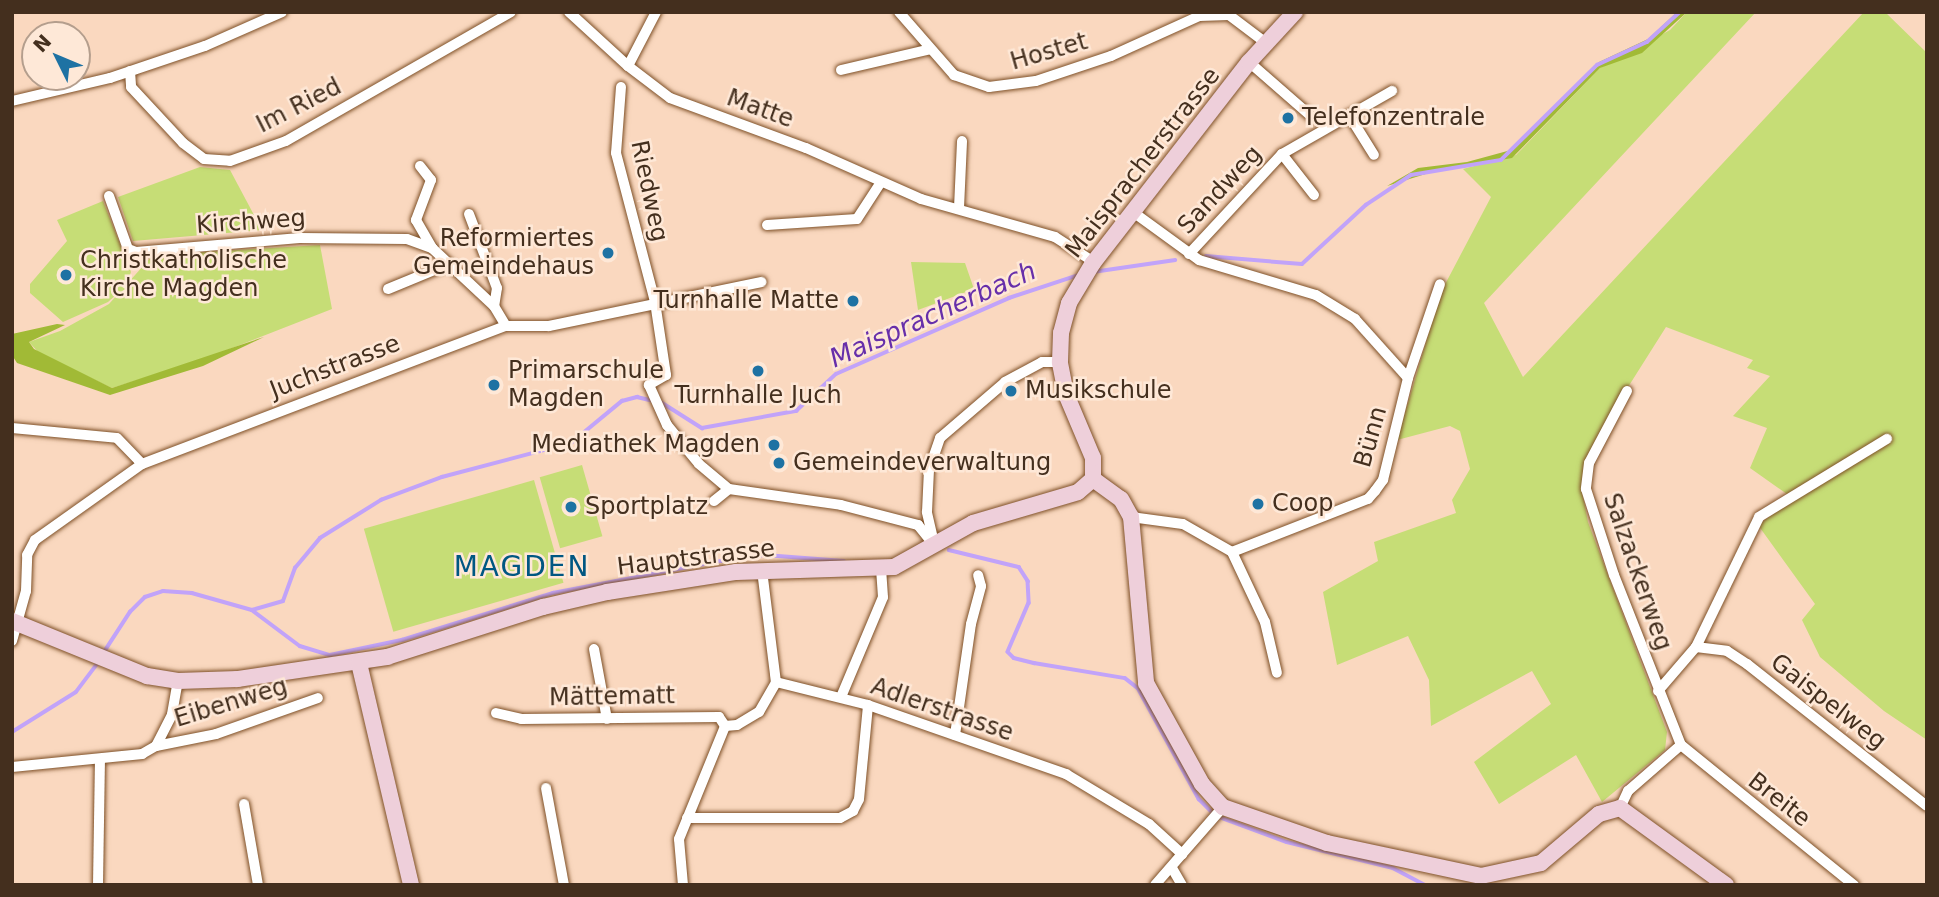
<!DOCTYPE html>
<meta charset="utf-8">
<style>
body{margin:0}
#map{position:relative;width:1939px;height:897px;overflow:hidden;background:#fad8bf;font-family:"DejaVu Sans",sans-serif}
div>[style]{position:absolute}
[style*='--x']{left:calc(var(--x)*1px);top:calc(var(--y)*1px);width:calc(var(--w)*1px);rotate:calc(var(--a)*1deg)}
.green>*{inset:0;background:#c6dd76;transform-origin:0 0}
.forest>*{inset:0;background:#a1ba36}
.stream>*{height:3.5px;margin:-1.75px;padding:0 1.75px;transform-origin:1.75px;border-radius:1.75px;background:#c1a3f9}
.roads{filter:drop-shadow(0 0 2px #7e5027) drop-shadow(0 0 2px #7e5027)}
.street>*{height:10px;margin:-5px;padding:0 5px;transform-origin:5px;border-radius:5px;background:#fff}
.secondary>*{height:16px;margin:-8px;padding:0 8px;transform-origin:8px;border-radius:8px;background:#eecfda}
.dots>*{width:19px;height:19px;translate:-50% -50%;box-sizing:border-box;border:4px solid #fee8d7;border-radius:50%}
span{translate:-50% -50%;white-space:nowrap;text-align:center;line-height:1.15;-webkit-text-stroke:5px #fee8d7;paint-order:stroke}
.street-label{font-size:24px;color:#442f1e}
.poi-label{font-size:24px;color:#442f1e}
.left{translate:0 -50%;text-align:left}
.right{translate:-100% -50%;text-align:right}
.water-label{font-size:26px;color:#672faa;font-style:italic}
.quarter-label{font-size:28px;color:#005782;letter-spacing:2px}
.frame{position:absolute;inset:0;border:14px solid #442f1e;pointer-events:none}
.north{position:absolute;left:21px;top:21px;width:70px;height:70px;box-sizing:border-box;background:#fee8d7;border:2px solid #b49e8d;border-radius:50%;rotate:313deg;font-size:19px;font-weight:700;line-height:28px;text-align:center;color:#442f1e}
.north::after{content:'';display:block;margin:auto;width:24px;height:32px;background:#1e72a3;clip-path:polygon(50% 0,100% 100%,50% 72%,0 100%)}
</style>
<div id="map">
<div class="green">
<div style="clip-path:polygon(1687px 12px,1756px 12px,1484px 303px,1523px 377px,1864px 12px,1885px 12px,1927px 53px,1927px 740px,1884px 711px,1820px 657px,1802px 620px,1815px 604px,1758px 525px,1794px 499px,1750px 468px,1767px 428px,1733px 416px,1770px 376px,1747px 368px,1753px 360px,1666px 327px,1599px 433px,1588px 455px,1582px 491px,1588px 522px,1667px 732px,1665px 750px,1602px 802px,1576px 755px,1499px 804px,1474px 762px,1551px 704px,1532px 671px,1431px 726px,1429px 680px,1408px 636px,1337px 665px,1323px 592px,1378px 561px,1374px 542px,1456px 513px,1452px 500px,1470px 469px,1460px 431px,1450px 426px,1397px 440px,1441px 292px,1491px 197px,1463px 169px,1516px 155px,1600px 68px,1670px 30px)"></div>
<div style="clip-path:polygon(200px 167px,230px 170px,262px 230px,133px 241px,118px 197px)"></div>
<div style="clip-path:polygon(103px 201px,131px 272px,126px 286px,108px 302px,63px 322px,30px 293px,30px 284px,67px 241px,57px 220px)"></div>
<div style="clip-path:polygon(320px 245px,332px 309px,204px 359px,112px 388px,40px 354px,29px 342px,60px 331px,109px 304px,153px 255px)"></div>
<div style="clip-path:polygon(911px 262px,965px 263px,974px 289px,918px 310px)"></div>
<div style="left:582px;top:465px;width:74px;height:44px;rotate:74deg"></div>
<div style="left:534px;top:480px;width:107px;height:177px;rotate:74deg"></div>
</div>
<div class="forest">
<div style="clip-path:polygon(1677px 12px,1687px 12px,1642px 53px,1600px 68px,1512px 158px,1432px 172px,1387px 186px,1418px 168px,1467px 162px,1511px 150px,1599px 62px,1648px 39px)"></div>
<div style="clip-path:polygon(57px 324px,65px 325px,29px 342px,34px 349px,112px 388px,264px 337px,203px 366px,110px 395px,17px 363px,12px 355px,12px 334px)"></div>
</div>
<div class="stream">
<div style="--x:1206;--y:256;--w:96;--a:4.8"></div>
<div style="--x:1302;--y:264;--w:87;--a:-42.7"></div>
<div style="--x:1366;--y:205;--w:54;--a:-33.7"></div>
<div style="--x:1411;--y:175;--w:91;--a:-9.5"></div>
<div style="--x:1501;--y:160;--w:135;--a:-44.7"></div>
<div style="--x:1597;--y:65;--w:55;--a:-24.7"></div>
<div style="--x:1647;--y:42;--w:45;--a:-42.3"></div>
<div style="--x:1093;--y:272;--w:83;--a:-8.3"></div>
<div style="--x:661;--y:402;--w:49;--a:32.4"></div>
<div style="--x:702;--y:428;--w:96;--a:-10.3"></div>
<div style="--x:796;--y:411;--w:54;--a:-42.8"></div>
<div style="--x:836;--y:374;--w:189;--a:-23.7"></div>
<div style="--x:1009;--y:298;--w:74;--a:-18.2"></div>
<div style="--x:949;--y:550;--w:72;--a:13.7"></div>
<div style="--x:1019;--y:567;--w:17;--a:57"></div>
<div style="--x:1028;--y:581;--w:22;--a:87"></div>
<div style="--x:1029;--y:603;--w:53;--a:113.2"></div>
<div style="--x:1008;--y:652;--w:8;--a:45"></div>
<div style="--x:1014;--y:658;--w:21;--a:14"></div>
<div style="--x:1034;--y:663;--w:92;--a:9.4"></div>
<div style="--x:1125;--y:678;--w:16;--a:38"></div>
<div style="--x:1138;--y:688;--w:127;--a:61.2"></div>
<div style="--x:1199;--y:799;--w:20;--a:45"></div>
<div style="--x:252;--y:610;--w:32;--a:-16"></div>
<div style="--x:283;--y:601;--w:35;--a:-70"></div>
<div style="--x:295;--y:568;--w:39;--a:-50"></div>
<div style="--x:320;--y:538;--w:72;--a:-31.9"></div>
<div style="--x:381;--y:500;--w:65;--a:-20.7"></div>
<div style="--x:442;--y:477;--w:133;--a:-14.8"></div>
<div style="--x:571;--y:443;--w:66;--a:-39.5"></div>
<div style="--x:622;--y:401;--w:16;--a:-15"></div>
<div style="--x:637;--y:397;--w:17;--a:13"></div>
<div style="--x:104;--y:652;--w:48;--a:-57"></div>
<div style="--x:130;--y:612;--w:21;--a:-45"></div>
<div style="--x:145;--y:597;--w:19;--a:-18"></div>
<div style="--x:163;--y:591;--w:29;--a:4"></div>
<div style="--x:192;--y:593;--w:62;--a:15.8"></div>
<div style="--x:252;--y:610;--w:60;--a:36.9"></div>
<div style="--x:300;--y:646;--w:31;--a:17"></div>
<div style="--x:330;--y:655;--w:74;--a:-11.8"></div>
<div style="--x:402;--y:640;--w:158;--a:-17.3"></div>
<div style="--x:553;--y:593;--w:171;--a:-10.8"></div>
<div style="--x:721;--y:561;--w:44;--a:-7.8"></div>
<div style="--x:765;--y:555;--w:79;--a:4.3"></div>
<div style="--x:12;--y:732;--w:75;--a:-32"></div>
<div style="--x:76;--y:692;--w:38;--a:-53"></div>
<div style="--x:1219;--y:817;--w:72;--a:20.2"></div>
<div style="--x:1287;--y:842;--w:109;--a:13.8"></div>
<div style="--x:1393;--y:868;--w:36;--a:28"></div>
</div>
<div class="roads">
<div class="street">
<div style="--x:569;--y:12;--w:80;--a:42.5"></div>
<div style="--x:628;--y:66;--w:53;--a:37.3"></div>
<div style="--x:670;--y:98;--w:145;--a:20.2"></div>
<div style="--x:806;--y:148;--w:126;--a:23.9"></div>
<div style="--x:921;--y:199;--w:139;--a:15.8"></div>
<div style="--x:1055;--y:237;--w:46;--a:32.7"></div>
<div style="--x:899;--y:12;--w:84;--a:48.9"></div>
<div style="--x:954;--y:75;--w:37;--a:19"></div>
<div style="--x:989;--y:87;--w:47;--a:-7.3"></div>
<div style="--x:1036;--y:81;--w:79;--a:-18.4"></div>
<div style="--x:1111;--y:56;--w:97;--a:-24.4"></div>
<div style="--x:1199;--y:16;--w:30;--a:-2"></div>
<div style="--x:1229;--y:15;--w:46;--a:37.1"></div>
<div style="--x:1249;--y:62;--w:84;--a:41.1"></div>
<div style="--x:628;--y:66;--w:61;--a:-62.6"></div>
<div style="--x:841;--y:70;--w:92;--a:-13.1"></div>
<div style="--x:130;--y:71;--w:16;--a:86"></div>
<div style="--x:131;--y:87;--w:76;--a:47.1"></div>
<div style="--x:183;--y:143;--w:26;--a:37"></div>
<div style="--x:204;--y:159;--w:26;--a:4"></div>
<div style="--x:230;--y:161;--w:59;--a:-19.7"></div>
<div style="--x:286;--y:141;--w:259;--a:-29.8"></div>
<div style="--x:621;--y:87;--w:66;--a:94.3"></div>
<div style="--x:616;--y:153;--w:154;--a:75.3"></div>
<div style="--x:655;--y:302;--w:74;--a:81.4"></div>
<div style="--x:666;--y:375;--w:20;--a:150"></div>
<div style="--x:649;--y:385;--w:44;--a:65.8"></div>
<div style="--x:667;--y:425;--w:50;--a:50.6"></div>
<div style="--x:699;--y:464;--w:39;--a:40"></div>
<div style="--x:729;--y:489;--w:113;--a:8.1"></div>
<div style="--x:841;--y:505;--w:80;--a:14.6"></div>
<div style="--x:918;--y:525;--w:27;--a:51"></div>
<div style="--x:12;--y:101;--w:101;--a:-13.2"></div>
<div style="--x:110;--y:78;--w:100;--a:-18.6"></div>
<div style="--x:205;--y:46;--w:84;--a:-23.8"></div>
<div style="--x:1349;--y:115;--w:47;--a:58"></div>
<div style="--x:1282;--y:154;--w:52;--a:52"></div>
<div style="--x:420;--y:166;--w:18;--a:52"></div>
<div style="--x:431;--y:180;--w:43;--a:110.6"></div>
<div style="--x:416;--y:220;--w:32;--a:60"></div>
<div style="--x:109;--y:196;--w:56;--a:70.3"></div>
<div style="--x:128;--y:249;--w:9;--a:21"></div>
<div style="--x:136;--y:252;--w:164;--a:-4.9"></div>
<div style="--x:299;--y:238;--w:108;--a:0.5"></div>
<div style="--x:407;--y:239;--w:27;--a:20"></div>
<div style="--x:432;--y:248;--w:85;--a:43.1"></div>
<div style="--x:494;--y:306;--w:23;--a:59"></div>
<div style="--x:959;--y:208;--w:67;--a:-87.4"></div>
<div style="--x:1133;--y:212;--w:82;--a:36"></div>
<div style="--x:1199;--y:260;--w:122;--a:16.7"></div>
<div style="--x:1316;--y:295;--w:46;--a:31.6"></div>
<div style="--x:1355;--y:319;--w:79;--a:48.1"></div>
<div style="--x:469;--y:214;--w:79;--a:69.3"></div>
<div style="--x:497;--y:288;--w:18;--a:99"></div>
<div style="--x:767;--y:225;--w:90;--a:-3.8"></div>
<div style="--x:857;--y:219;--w:44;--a:-57"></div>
<div style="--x:1189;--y:254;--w:137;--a:-47.1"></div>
<div style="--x:1282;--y:154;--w:127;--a:-29.8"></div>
<div style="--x:388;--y:289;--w:66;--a:-22.3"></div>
<div style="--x:1627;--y:391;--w:81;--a:117.8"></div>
<div style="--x:1589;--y:463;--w:26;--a:97"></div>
<div style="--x:1586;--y:489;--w:90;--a:72"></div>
<div style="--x:1614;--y:575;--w:183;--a:68.5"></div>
<div style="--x:1681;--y:745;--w:223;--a:39"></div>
<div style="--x:12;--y:428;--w:105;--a:5.4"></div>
<div style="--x:117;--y:438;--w:36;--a:46"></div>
<div style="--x:714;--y:501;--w:19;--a:-39"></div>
<div style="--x:1131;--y:517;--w:52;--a:7.7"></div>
<div style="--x:1183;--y:524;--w:56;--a:29.7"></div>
<div style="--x:934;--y:543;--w:32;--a:-103"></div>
<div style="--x:927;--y:512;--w:42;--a:-87.3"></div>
<div style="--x:929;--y:470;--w:34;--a:-71"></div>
<div style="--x:940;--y:438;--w:86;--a:-40.7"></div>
<div style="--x:1005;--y:382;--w:42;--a:-28.4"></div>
<div style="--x:1042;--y:362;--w:18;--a:0"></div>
<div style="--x:1232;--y:552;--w:146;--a:-21.3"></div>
<div style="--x:1368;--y:499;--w:11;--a:-49"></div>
<div style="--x:1375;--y:491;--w:14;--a:-54"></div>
<div style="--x:1383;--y:480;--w:105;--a:-76.2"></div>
<div style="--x:1408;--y:378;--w:99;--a:-71.2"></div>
<div style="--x:1232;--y:552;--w:77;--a:64.8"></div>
<div style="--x:1265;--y:622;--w:52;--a:76.8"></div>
<div style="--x:762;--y:570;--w:113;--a:82.9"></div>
<div style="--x:12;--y:641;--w:52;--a:-74.4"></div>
<div style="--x:26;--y:591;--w:36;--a:-88"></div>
<div style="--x:27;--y:555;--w:17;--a:-62"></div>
<div style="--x:35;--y:540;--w:131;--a:-35.4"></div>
<div style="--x:142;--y:464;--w:389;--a:-20.8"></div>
<div style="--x:506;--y:326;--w:43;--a:0"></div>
<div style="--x:549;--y:326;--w:217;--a:-11.7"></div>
<div style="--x:1696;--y:647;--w:31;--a:7"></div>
<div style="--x:1727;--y:651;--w:24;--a:33"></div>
<div style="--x:1747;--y:664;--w:229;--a:38.3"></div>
<div style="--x:594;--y:649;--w:71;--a:79.5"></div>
<div style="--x:776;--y:682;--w:95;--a:14"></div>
<div style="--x:868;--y:705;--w:210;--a:19.2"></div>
<div style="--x:1066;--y:774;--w:97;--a:31.1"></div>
<div style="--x:1149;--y:824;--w:45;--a:42.3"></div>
<div style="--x:1658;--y:691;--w:58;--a:-49.2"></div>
<div style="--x:1696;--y:647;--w:144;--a:-64.1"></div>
<div style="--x:1759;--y:517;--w:150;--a:-31.4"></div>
<div style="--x:841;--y:697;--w:108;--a:-67.2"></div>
<div style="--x:883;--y:597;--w:27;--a:-94"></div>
<div style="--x:496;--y:713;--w:26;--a:13"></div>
<div style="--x:521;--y:719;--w:198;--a:-0.6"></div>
<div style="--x:719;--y:717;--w:11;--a:56"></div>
<div style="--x:955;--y:735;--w:112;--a:-81.8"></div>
<div style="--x:971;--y:624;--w:39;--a:-75"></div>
<div style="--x:981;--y:586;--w:11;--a:-105"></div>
<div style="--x:156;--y:746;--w:61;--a:-11.3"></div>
<div style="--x:216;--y:734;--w:108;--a:-19.4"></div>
<div style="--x:12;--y:767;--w:131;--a:-5.7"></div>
<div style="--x:142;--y:754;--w:16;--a:-30"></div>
<div style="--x:156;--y:746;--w:36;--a:-63"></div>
<div style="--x:172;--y:714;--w:34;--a:-80"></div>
<div style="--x:546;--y:788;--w:99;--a:79.5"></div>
<div style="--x:244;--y:804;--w:82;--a:80.2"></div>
<div style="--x:1620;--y:808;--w:19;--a:-65"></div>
<div style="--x:1628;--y:791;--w:70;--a:-41"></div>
<div style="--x:687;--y:818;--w:153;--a:0"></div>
<div style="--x:840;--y:818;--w:15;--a:-28"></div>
<div style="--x:853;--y:811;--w:13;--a:-63"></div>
<div style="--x:859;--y:799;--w:94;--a:-84.5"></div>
<div style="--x:1172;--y:868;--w:20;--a:60"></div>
<div style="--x:98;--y:885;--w:125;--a:-89.1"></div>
<div style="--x:683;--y:885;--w:46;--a:-95"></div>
<div style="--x:679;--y:839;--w:122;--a:-67.8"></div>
<div style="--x:725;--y:726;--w:12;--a:-5"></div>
<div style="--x:737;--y:725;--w:26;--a:-31"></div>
<div style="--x:759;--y:712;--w:34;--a:-60"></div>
<div style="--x:1155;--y:885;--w:103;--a:-48.9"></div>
</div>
<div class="secondary">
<div style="--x:1093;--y:479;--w:34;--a:36"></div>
<div style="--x:1121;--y:499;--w:21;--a:61"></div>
<div style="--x:1131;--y:517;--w:167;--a:84.8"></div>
<div style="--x:1146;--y:683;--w:115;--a:61"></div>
<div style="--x:1202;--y:784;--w:31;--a:48"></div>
<div style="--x:1223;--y:807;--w:110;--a:19.1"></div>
<div style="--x:1327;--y:843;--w:157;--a:12.1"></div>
<div style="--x:1481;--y:876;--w:61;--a:-12.2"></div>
<div style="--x:1541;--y:863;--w:76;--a:-40.2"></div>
<div style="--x:1599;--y:814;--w:22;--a:-16"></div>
<div style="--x:1620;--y:808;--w:131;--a:36"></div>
<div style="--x:1093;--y:479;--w:21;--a:-90"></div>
<div style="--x:1093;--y:458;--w:69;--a:-112.9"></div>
<div style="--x:1066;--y:394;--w:33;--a:-101"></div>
<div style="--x:1060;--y:362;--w:29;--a:-88"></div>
<div style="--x:1061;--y:333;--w:31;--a:-75"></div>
<div style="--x:1069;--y:303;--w:47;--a:-59"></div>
<div style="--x:1093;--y:263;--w:254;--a:-52.2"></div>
<div style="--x:1249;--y:62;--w:68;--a:-47.4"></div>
<div style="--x:12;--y:621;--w:146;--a:22.2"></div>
<div style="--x:147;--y:676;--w:31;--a:9"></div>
<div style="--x:178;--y:681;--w:60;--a:-1.9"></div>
<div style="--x:238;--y:679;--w:151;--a:-8.4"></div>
<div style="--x:387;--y:657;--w:164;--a:-17.8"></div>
<div style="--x:543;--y:607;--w:66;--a:-13.2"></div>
<div style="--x:607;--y:592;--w:131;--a:-8.8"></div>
<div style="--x:736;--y:572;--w:158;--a:-1.8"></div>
<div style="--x:894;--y:567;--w:90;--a:-29.1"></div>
<div style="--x:973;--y:523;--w:109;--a:-16.4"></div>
<div style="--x:1078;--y:492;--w:20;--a:-41"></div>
<div style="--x:359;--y:663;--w:228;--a:76.8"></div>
</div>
</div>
<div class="dots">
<div style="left:1288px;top:118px;background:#1e72a3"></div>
<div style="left:608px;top:253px;background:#1e72a3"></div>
<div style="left:66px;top:275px;background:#1e72a3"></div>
<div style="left:853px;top:301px;background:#1e72a3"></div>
<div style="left:758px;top:371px;background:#1e72a3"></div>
<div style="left:494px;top:385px;background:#1e72a3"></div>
<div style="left:1011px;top:391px;background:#1e72a3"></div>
<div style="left:774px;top:445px;background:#1e72a3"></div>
<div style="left:779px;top:463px;background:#1e72a3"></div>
<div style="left:1258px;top:504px;background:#1e72a3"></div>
<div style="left:571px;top:507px;background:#1e72a3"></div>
</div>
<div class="street-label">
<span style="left:1049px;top:52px;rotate:-16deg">Hostet</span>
<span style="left:299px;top:106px;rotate:-27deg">Im Ried</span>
<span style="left:760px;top:109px;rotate:20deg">Matte</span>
<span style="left:1143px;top:163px;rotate:-52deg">Maispracherstrasse</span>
<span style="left:1220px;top:190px;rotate:-47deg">Sandweg</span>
<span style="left:649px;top:191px;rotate:78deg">Riedweg</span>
<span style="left:251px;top:222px;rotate:-4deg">Kirchweg</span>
<span style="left:335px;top:367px;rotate:-21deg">Juchstrasse</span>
<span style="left:1371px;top:437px;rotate:-74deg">Bünn</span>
<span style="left:696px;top:558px;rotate:-7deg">Hauptstrasse</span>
<span style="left:1637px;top:572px;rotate:71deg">Salzackerweg</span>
<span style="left:612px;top:697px;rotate:-1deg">Mättematt</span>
<span style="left:1828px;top:702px;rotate:38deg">Gaispelweg</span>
<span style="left:231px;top:703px;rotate:-17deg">Eibenweg</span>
<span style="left:942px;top:710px;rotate:19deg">Adlerstrasse</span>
<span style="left:1779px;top:800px;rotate:38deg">Breite</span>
</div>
<div class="poi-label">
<span class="left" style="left:1302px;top:118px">Telefonzentrale</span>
<span class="right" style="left:594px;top:253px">Reformiertes<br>Gemeindehaus</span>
<span class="left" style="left:80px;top:275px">Christkatholische<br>Kirche Magden</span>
<span class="right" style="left:839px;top:301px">Turnhalle Matte</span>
<span class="left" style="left:508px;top:385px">Primarschule<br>Magden</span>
<span class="left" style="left:1025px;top:391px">Musikschule</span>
<span style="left:758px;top:396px">Turnhalle Juch</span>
<span class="right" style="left:760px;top:445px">Mediathek Magden</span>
<span class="left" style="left:793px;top:463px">Gemeindeverwaltung</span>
<span class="left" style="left:1272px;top:504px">Coop</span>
<span class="left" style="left:585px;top:507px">Sportplatz</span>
</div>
<div class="water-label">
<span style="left:933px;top:315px;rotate:-24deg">Maispracherbach</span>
</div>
<div class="quarter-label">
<span style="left:522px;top:567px">MAGDEN</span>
</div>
<div class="frame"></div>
<div class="north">N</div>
</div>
